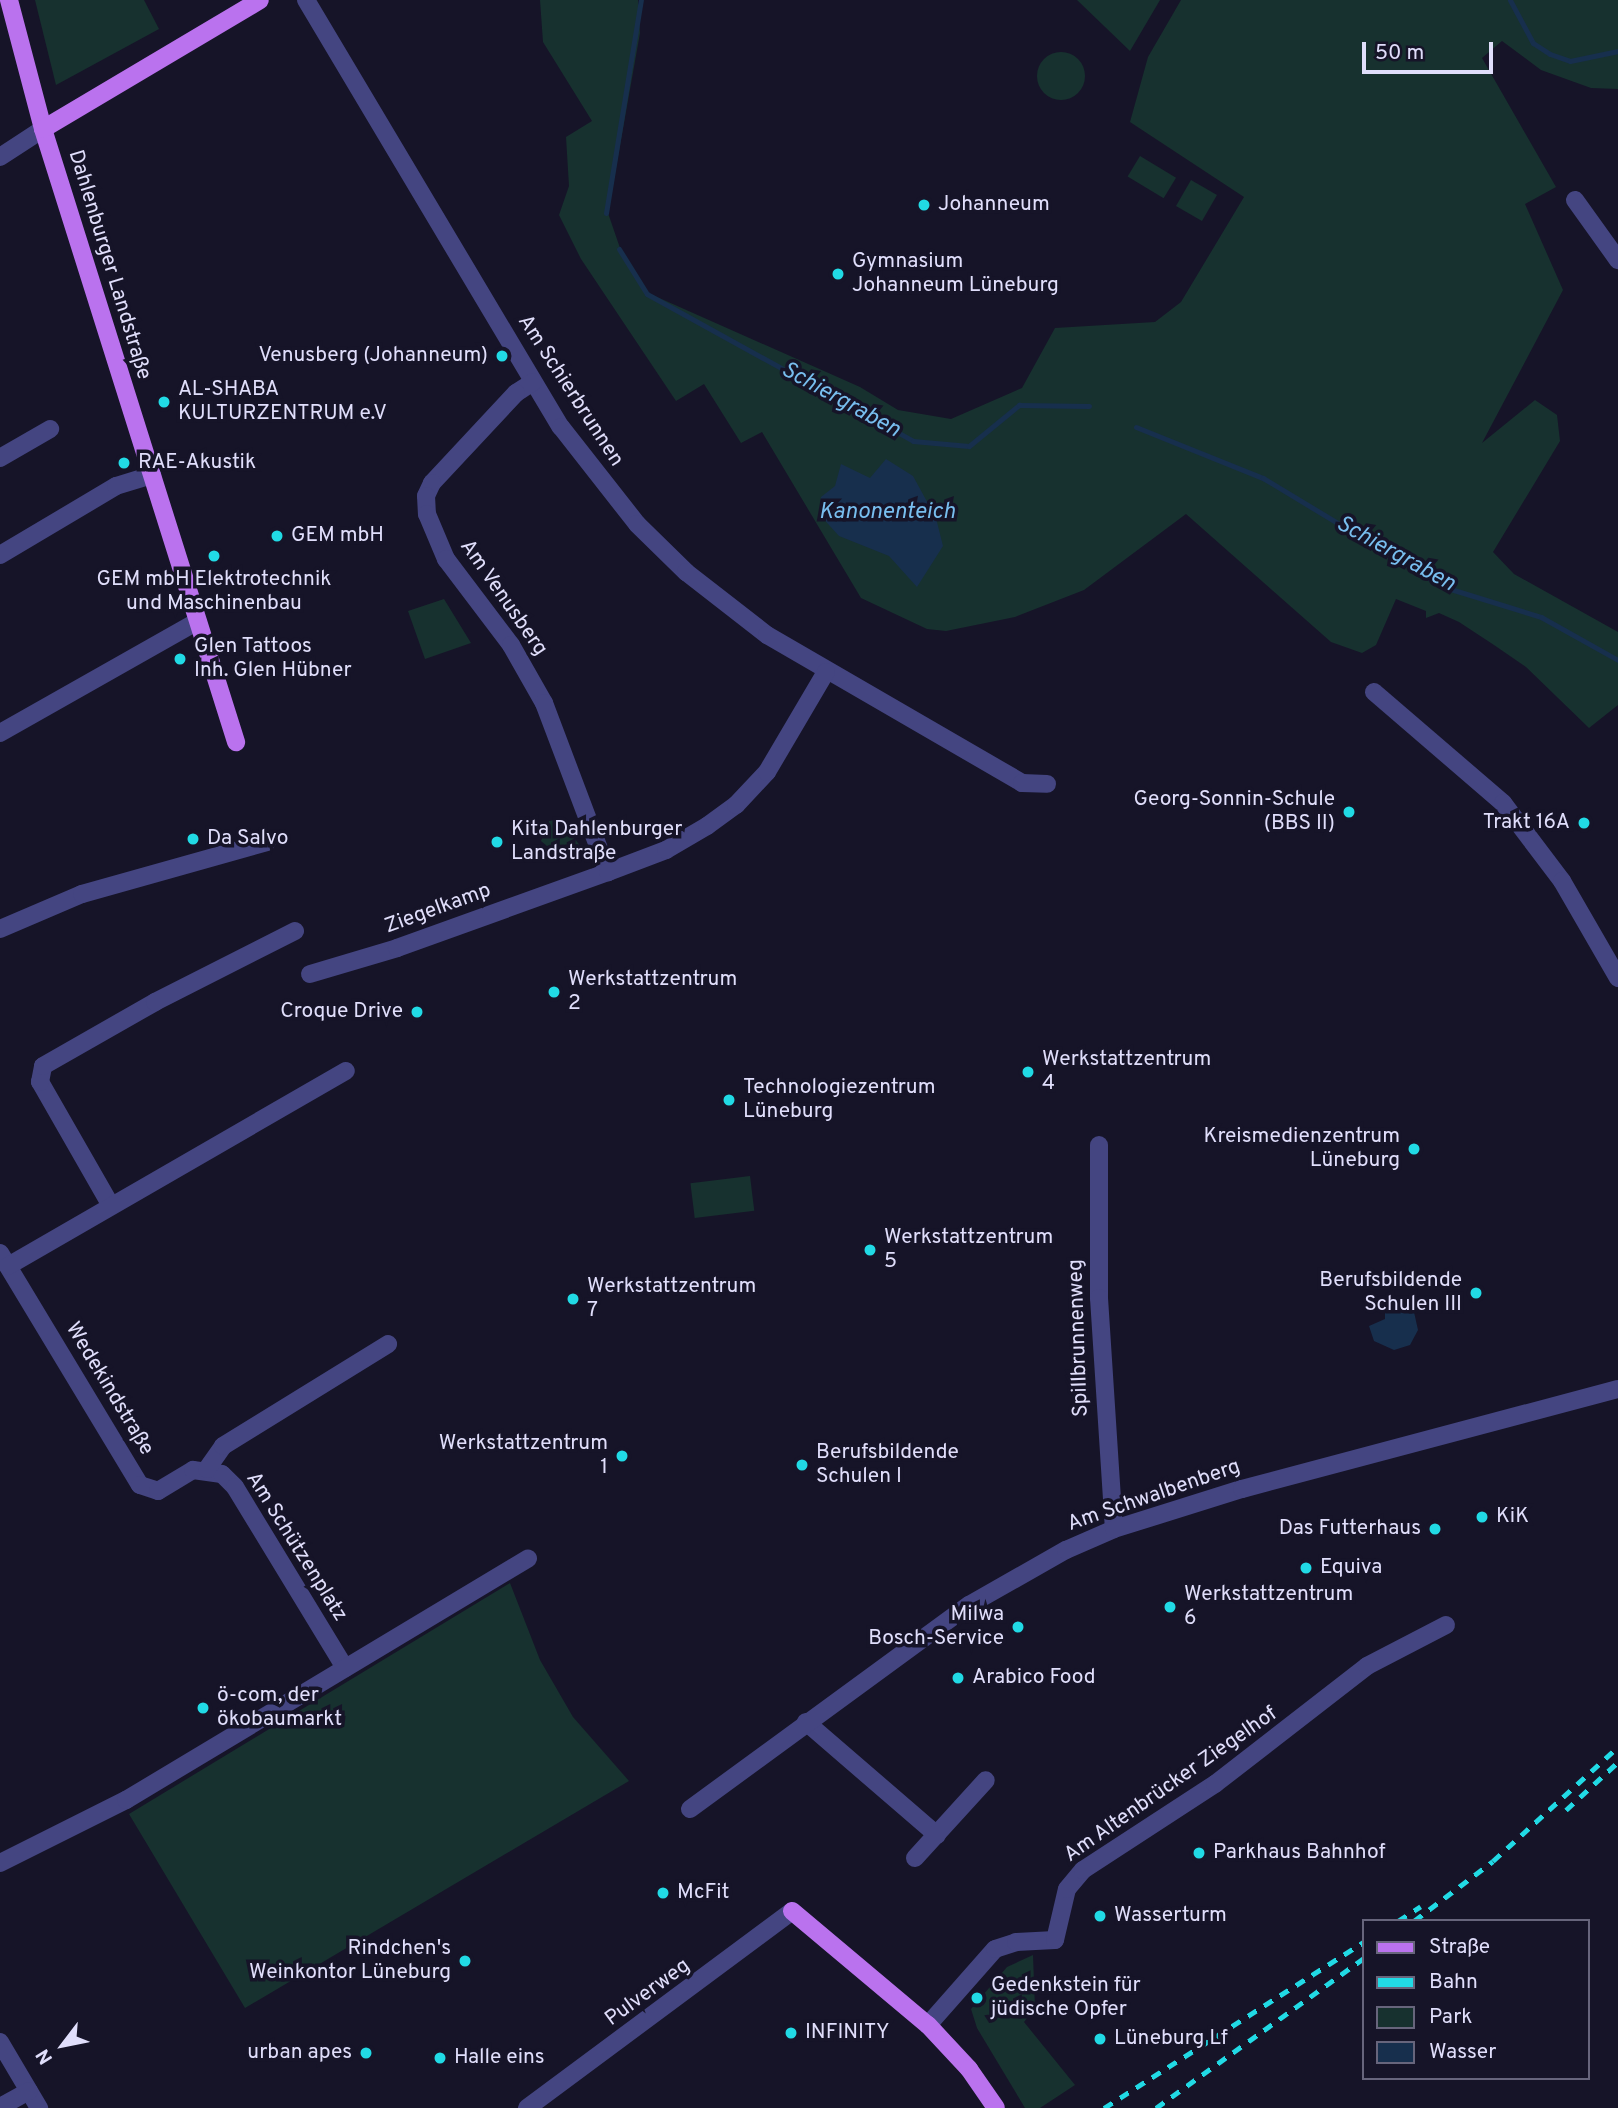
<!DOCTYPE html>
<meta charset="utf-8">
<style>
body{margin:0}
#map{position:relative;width:1618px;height:2108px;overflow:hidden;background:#161428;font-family:Overpass,sans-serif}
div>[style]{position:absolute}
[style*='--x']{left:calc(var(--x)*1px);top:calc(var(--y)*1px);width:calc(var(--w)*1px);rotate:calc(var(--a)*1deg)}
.green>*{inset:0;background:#17312f;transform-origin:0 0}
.round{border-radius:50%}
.water>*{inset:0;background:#172f4d}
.stream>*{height:5px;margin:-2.5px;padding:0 2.5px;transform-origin:2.5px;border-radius:2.5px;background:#172f4d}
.minor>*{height:18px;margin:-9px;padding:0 9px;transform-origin:9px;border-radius:9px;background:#444581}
.major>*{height:18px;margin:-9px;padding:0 9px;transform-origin:9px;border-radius:9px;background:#ba72ee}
.rail>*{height:5px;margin-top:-2.5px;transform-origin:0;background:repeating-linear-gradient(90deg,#21dae5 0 10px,transparent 0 19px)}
.dots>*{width:19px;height:19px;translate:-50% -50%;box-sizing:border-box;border:4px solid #161428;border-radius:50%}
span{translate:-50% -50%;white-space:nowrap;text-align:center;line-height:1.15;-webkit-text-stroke:7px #161428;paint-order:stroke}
.poi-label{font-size:21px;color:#e0defb}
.left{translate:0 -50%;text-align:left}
.right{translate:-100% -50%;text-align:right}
.street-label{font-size:21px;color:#e0defb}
.water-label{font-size:23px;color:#78beef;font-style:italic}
.legend{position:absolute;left:1362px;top:1919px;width:228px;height:161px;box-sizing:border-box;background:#161428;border:2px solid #67657c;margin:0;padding:9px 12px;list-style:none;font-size:21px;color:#e0defb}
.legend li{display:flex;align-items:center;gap:14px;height:35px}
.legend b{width:35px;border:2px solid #67657c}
.north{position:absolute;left:28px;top:2010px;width:70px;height:70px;-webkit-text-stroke:5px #161428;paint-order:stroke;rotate:238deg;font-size:19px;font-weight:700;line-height:28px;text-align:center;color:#e0defb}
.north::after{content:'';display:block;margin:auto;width:24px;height:32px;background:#e0defb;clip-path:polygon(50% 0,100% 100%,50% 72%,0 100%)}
.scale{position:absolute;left:1362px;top:42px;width:131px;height:32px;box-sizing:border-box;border:4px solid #e0defb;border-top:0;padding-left:9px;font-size:21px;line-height:24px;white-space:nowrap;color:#e0defb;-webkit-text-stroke:5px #161428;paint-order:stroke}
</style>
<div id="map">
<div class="green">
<div style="clip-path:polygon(35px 0,144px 0,159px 29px,56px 85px)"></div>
<div style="clip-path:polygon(540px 0,638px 0,640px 33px,608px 213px,620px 248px,648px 293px,860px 387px,898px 410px,951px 419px,1022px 388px,1055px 328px,1155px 322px,1181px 302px,1244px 197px,1130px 122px,1148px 57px,1181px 0,1618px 0,1618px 89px,1591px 88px,1541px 70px,1502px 41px,1482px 58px,1556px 187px,1525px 204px,1563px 290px,1482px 443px,1535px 400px,1557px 415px,1560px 441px,1493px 552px,1514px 574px,1618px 632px,1618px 705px,1589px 728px,1526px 667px,1494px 645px,1459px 622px,1439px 613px,1426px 618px,1426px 611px,1396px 599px,1376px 645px,1362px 653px,1331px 642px,1186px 514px,1084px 590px,1015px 617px,946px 631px,927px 629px,861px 598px,762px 432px,741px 443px,704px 384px,676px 401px,581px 259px,559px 215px,569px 186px,566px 137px,592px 121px,543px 42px)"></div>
<div style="clip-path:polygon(1077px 0,1160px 0,1130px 51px)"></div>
<div class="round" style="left:1037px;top:52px;width:48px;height:48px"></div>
<div style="left:1140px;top:156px;width:42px;height:24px;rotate:31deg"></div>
<div style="left:1191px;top:180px;width:30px;height:30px;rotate:30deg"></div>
<div style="clip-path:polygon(444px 599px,471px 643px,425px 659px,408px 611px)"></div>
<div style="clip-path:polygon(560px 819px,581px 847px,573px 857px,559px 856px,541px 841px,549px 821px)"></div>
<div style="left:750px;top:1176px;width:35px;height:60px;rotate:83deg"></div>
<div style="clip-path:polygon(510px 1583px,540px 1660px,573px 1717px,629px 1781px,245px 2008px,129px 1814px)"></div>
<div style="clip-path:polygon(1033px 1955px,1035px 2008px,1024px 2022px,1075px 2085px,1040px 2108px,1025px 2108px,977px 2028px,971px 2009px,1007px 1967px)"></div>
</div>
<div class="water">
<div style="clip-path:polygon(886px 459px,913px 476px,936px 518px,943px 546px,917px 587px,889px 556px,839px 536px,819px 514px,821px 497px,835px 486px,841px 464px,870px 478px)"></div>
<div style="clip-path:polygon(1400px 1302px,1414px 1312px,1418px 1330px,1410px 1345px,1394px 1350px,1374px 1341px,1369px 1326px,1385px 1319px,1385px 1303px)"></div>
</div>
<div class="stream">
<div style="--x:1510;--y:0;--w:49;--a:61.9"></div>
<div style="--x:1533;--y:43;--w:20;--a:33"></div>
<div style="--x:1550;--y:54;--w:21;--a:19"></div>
<div style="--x:1570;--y:61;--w:49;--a:-11.8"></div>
<div style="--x:606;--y:213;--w:216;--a:-80.7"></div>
<div style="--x:619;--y:249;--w:53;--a:58.1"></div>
<div style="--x:647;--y:294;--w:304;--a:28.9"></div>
<div style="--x:913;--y:441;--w:56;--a:5.1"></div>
<div style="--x:969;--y:446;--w:65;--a:-39.4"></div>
<div style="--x:1019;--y:405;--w:70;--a:0.8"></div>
<div style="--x:1136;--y:427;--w:137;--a:21.9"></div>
<div style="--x:1263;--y:478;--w:211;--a:31.1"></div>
<div style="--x:1444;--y:587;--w:102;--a:17.2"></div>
<div style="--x:1541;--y:617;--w:88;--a:29.2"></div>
</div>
<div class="minor">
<div style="--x:306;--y:0;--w:497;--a:59.2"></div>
<div style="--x:561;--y:427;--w:123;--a:51.9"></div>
<div style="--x:637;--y:524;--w:69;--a:44.4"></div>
<div style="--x:686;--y:572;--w:103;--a:37.9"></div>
<div style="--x:767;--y:635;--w:295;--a:30.1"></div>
<div style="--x:1022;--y:783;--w:25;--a:2"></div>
<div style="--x:0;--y:157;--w:51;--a:-33.1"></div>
<div style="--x:1575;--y:200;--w:74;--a:54.4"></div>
<div style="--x:533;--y:382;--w:20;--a:147"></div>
<div style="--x:516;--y:393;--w:123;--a:133"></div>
<div style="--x:432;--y:483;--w:14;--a:115"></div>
<div style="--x:426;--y:496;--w:18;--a:87"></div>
<div style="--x:427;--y:514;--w:49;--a:67.1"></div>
<div style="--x:446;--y:559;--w:108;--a:52.9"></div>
<div style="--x:511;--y:645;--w:67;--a:60.4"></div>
<div style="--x:544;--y:703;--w:181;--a:69.3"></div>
<div style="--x:0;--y:458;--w:58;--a:-30.1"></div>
<div style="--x:0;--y:555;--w:135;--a:-30.7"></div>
<div style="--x:116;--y:486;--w:38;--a:-17"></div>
<div style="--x:1374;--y:692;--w:170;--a:40.7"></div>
<div style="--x:1503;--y:803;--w:98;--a:52.9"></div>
<div style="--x:1562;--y:881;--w:112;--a:60"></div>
<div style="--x:0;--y:733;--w:227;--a:-29.5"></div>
<div style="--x:0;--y:929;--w:89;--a:-23.1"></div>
<div style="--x:82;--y:894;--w:192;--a:-15.7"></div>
<div style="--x:310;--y:974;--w:91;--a:-16.6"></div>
<div style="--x:397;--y:948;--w:224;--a:-19.8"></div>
<div style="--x:608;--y:872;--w:62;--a:-20.8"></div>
<div style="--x:666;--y:850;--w:48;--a:-30.3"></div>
<div style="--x:707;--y:826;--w:36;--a:-36"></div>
<div style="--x:736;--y:805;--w:45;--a:-46.8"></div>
<div style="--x:767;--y:772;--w:116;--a:-59.5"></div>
<div style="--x:1099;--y:1145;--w:153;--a:90"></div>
<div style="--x:1099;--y:1298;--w:231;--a:86.3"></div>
<div style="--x:110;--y:1204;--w:141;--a:-119.8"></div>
<div style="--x:40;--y:1082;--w:16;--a:-79"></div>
<div style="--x:43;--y:1066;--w:129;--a:-29.7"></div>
<div style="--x:155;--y:1002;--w:157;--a:-26.9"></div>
<div style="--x:0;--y:1253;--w:271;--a:58.9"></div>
<div style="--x:140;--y:1485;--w:19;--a:18"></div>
<div style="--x:158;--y:1491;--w:41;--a:-31"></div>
<div style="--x:193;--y:1470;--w:29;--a:8"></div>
<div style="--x:222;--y:1474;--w:18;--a:45"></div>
<div style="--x:235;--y:1487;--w:212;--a:58.7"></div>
<div style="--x:8;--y:1266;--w:390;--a:-30"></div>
<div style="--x:207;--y:1469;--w:28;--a:-55"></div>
<div style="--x:223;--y:1446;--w:194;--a:-31.7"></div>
<div style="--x:806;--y:1722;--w:173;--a:40.8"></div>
<div style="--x:690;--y:1809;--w:346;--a:-36.2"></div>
<div style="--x:969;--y:1605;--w:112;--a:-29.6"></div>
<div style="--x:1066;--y:1550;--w:52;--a:-23.6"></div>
<div style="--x:1114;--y:1529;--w:134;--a:-17.4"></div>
<div style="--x:1242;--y:1489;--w:389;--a:-14.9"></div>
<div style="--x:915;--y:1858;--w:105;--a:-47.7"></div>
<div style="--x:0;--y:1863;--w:141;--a:-26.6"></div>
<div style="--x:126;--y:1800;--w:469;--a:-31"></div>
<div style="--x:928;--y:2025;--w:101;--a:-48.6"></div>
<div style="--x:995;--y:1949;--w:22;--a:-18"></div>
<div style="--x:1016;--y:1942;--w:39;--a:-3"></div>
<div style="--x:1055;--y:1940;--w:52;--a:-76.8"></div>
<div style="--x:1067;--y:1889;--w:25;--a:-50"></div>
<div style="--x:1083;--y:1870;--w:158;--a:-33.1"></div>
<div style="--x:1215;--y:1784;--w:192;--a:-37.8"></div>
<div style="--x:1367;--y:1666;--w:89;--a:-27.4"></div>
<div style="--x:0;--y:2042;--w:77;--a:59.4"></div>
<div style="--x:0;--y:2107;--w:33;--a:-29"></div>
<div style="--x:527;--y:2108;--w:330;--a:-36.6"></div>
</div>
<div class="major">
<div style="--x:9;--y:0;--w:133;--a:75.2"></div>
<div style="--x:43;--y:129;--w:643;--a:72.52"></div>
<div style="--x:43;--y:129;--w:252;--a:-30.7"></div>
<div style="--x:792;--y:1911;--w:177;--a:40"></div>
<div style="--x:928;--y:2025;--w:60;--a:47"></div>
<div style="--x:969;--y:2069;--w:47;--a:55.3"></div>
</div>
<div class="rail">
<div style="--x:1566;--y:1810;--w:71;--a:-42.7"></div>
<div style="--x:1398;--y:1921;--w:27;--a:-33"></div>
<div style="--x:1414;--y:1921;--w:99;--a:-37.2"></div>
<div style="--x:1493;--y:1861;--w:169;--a:-42.4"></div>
<div style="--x:1104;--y:2108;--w:308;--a:-32.6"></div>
<div style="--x:1156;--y:2108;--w:256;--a:-35.8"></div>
</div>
<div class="dots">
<div style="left:924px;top:205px;background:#21dae5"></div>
<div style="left:838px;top:274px;background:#21dae5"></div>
<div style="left:502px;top:356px;background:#21dae5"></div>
<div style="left:164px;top:402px;background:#21dae5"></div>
<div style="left:124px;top:463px;background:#21dae5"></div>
<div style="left:277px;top:536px;background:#21dae5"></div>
<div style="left:214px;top:556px;background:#21dae5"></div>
<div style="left:180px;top:659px;background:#21dae5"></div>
<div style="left:1349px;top:812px;background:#21dae5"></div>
<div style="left:1584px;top:823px;background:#21dae5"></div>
<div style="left:193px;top:839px;background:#21dae5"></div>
<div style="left:497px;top:842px;background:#21dae5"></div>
<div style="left:554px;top:992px;background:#21dae5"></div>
<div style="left:417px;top:1012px;background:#21dae5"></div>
<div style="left:1028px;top:1072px;background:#21dae5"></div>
<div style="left:729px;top:1100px;background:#21dae5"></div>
<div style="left:1414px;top:1149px;background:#21dae5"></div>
<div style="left:870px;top:1250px;background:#21dae5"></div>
<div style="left:1476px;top:1293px;background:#21dae5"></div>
<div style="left:573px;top:1299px;background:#21dae5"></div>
<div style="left:622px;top:1456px;background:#21dae5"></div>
<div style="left:802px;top:1465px;background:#21dae5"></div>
<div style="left:1482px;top:1517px;background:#21dae5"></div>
<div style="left:1435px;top:1529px;background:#21dae5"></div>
<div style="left:1306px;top:1568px;background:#21dae5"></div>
<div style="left:1170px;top:1607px;background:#21dae5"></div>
<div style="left:1018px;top:1627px;background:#21dae5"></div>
<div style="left:958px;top:1678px;background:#21dae5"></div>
<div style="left:203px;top:1708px;background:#21dae5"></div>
<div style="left:1199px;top:1853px;background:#21dae5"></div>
<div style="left:663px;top:1893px;background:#21dae5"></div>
<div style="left:1100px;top:1916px;background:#21dae5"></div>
<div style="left:465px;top:1961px;background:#21dae5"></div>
<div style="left:977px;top:1998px;background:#21dae5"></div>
<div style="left:791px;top:2033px;background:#21dae5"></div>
<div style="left:1100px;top:2039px;background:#21dae5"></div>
<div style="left:366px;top:2053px;background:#21dae5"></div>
<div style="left:440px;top:2058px;background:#21dae5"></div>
</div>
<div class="poi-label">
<span class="left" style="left:938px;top:205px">Johanneum</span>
<span class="left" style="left:852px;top:274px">Gymnasium<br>Johanneum Lüneburg</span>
<span class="right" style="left:488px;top:356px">Venusberg (Johanneum)</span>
<span class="left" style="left:178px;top:402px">AL-SHABA<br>KULTURZENTRUM e.V</span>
<span class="left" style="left:138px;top:463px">RAE-Akustik</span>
<span class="left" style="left:291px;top:536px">GEM mbH</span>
<span style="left:214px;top:592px">GEM mbH Elektrotechnik<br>und Maschinenbau</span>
<span class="left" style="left:194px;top:659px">Glen Tattoos<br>Inh. Glen Hübner</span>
<span class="right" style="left:1335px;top:812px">Georg-Sonnin-Schule<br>(BBS II)</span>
<span class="right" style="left:1570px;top:823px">Trakt 16A</span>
<span class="left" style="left:511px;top:842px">Kita Dahlenburger<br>Landstraße</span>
<span class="left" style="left:207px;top:839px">Da Salvo</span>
<span class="left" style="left:568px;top:992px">Werkstattzentrum<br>2</span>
<span class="right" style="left:403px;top:1012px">Croque Drive</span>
<span class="left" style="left:1042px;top:1072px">Werkstattzentrum<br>4</span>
<span class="left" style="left:743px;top:1100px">Technologiezentrum<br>Lüneburg</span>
<span class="right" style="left:1400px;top:1149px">Kreismedienzentrum<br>Lüneburg</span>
<span class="left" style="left:884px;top:1250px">Werkstattzentrum<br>5</span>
<span class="right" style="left:1462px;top:1293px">Berufsbildende<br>Schulen III</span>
<span class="left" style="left:587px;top:1299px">Werkstattzentrum<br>7</span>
<span class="right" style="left:608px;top:1456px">Werkstattzentrum<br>1</span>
<span class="left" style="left:816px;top:1465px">Berufsbildende<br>Schulen I</span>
<span class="left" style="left:1496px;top:1517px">KiK</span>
<span class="right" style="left:1421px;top:1529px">Das Futterhaus</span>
<span class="left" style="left:1320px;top:1568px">Equiva</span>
<span class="left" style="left:1184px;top:1607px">Werkstattzentrum<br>6</span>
<span class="right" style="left:1004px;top:1627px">Milwa<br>Bosch-Service</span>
<span class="left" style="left:972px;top:1678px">Arabico Food</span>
<span class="left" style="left:217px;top:1708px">ö-com, der<br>ökobaumarkt</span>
<span class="left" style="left:1213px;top:1853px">Parkhaus Bahnhof</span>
<span class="left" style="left:677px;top:1893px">McFit</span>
<span class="left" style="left:1114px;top:1916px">Wasserturm</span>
<span class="right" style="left:451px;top:1961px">Rindchen's<br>Weinkontor Lüneburg</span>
<span class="left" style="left:991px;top:1998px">Gedenkstein für<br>jüdische Opfer</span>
<span class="left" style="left:805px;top:2033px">INFINITY</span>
<span class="left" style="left:1114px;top:2039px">Lüneburg Lf</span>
<span class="right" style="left:352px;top:2053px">urban apes</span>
<span class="left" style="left:454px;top:2058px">Halle eins</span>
</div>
<div class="street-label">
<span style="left:109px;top:265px;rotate:73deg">Dahlenburger Landstraße</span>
<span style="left:570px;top:391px;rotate:57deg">Am Schierbrunnen</span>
<span style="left:503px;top:598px;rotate:55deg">Am Venusberg</span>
<span style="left:438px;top:909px;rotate:-20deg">Ziegelkamp</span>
<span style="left:1079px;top:1338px;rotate:-92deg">Spillbrunnenweg</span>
<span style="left:109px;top:1389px;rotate:59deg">Wedekindstraße</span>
<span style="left:1154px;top:1496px;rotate:-19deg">Am Schwalbenberg</span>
<span style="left:296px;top:1547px;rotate:58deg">Am Schützenplatz</span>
<span style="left:1171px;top:1785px;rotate:-35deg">Am Altenbrücker Ziegelhof</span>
<span style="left:648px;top:1993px;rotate:-36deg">Pulverweg</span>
</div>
<div class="water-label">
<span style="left:840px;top:401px;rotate:29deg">Schiergraben</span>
<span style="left:887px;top:513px">Kanonenteich</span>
<span style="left:1395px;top:555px;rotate:29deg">Schiergraben</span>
</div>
<ul class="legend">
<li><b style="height:9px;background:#ba72ee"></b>Straße</li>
<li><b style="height:9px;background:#21dae5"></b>Bahn</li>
<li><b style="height:19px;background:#17312f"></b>Park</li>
<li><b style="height:19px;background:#172f4d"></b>Wasser</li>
</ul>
<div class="north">N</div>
<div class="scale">50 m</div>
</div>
